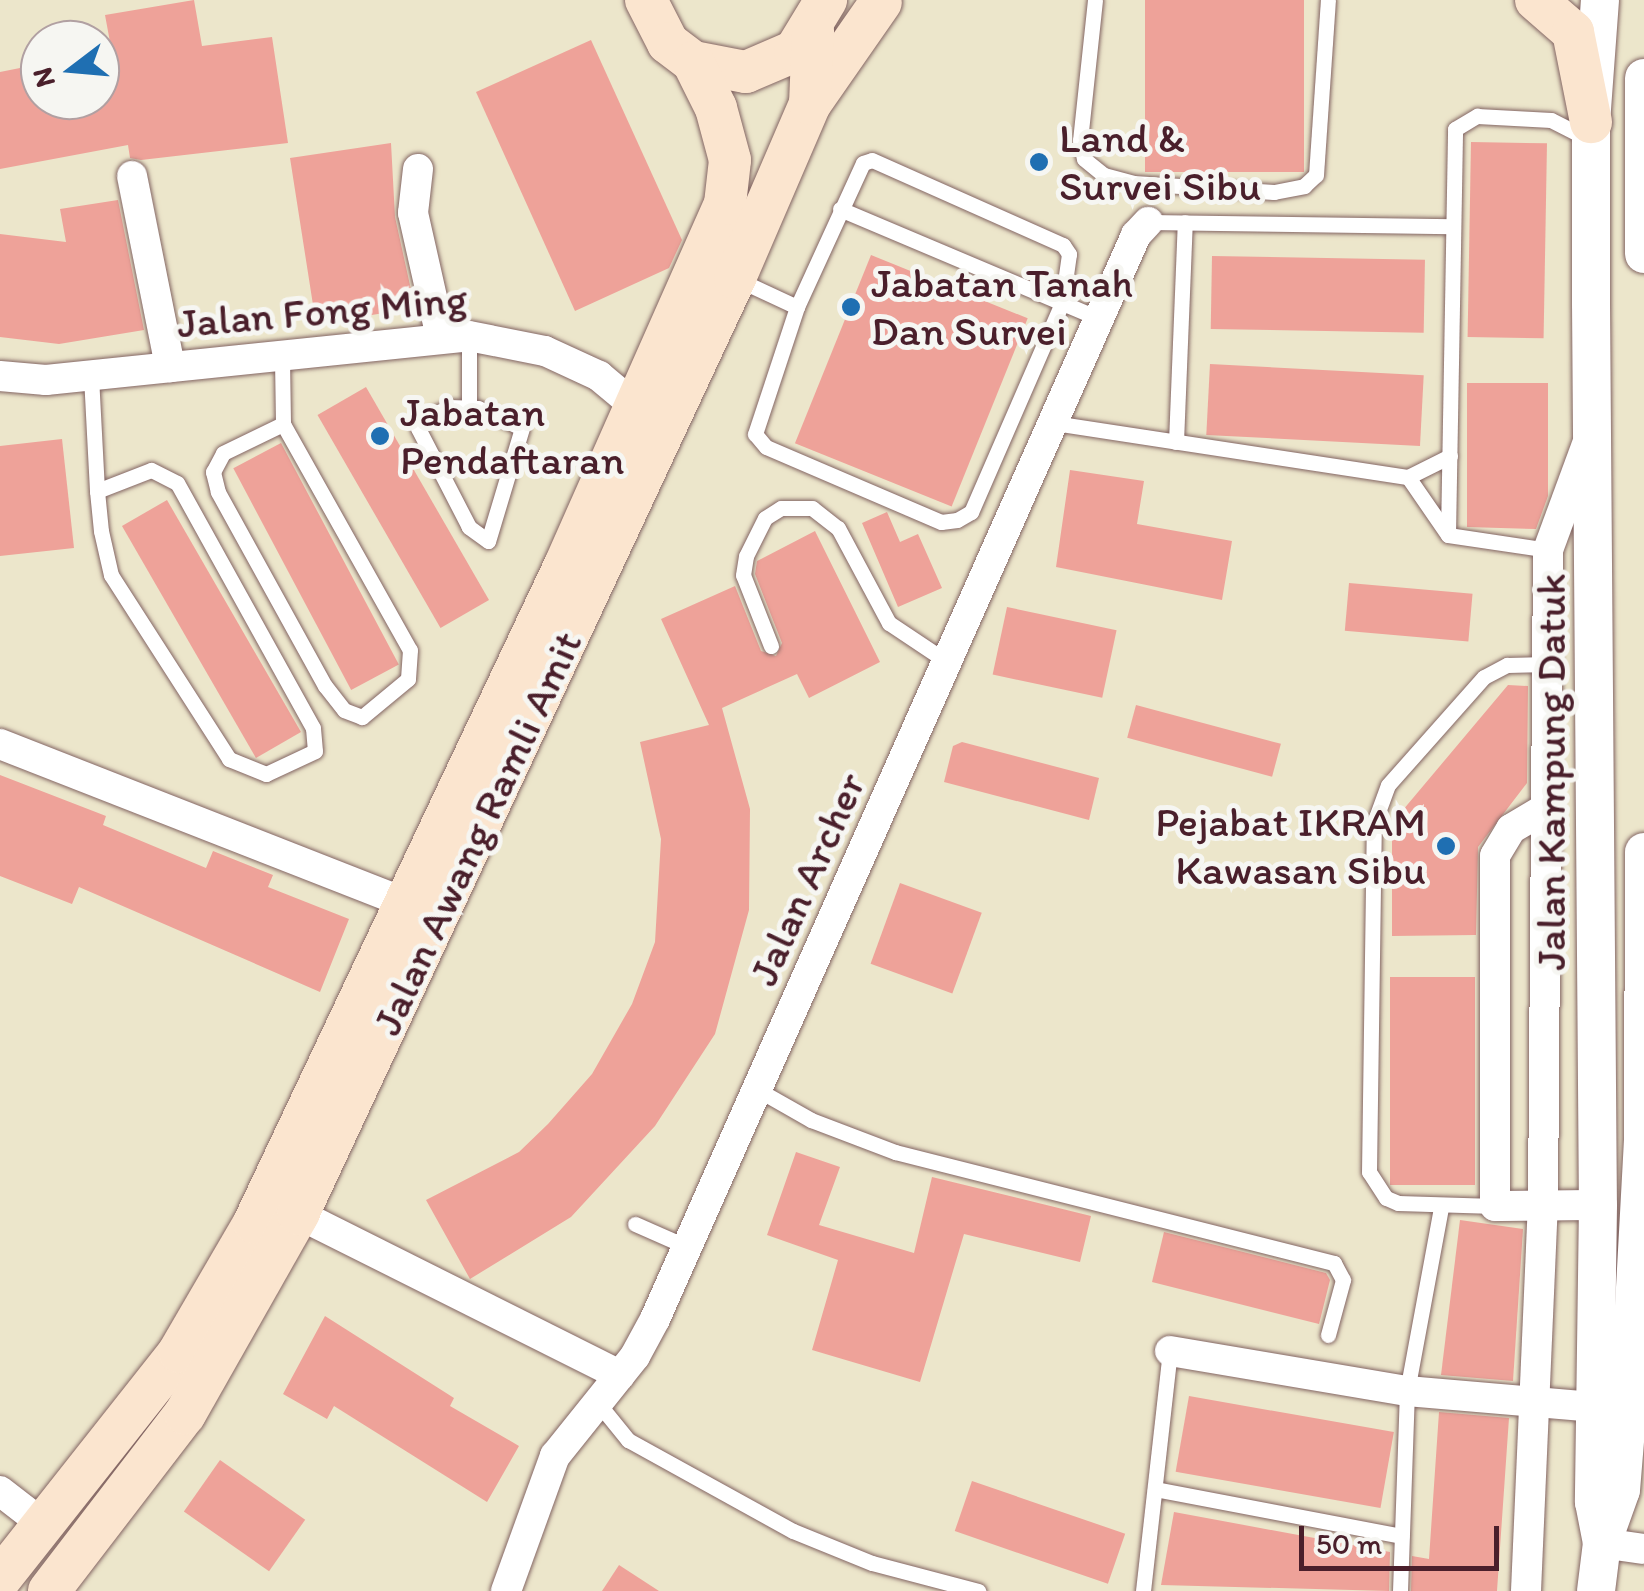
<!DOCTYPE html>
<style>
body{margin:0}
#map{position:relative;width:1644px;height:1591px;overflow:hidden;background:#ece6cb;font-family:Itim,sans-serif}
div>[style]{position:absolute}
[style*='--x']{left:calc(var(--x)*1px);top:calc(var(--y)*1px);width:calc(var(--w)*1px);rotate:calc(var(--a)*1deg)}
.building>*{inset:0;background:#eea299;transform-origin:0 0}
.roads{filter:drop-shadow(0 0 2px #836563) drop-shadow(0 0 2px #836563)}
.service>*{height:15px;margin:-7.5px;padding:0 7.5px;transform-origin:7.5px;border-radius:7.5px;background:#fff}
.minor>*{height:30px;margin:-15px;padding:0 15px;transform-origin:15px;border-radius:15px;background:#fff}
.tertiary>*{height:38px;margin:-19px;padding:0 19px;transform-origin:19px;border-radius:19px;background:#fff}
.secondary>*{height:42px;margin:-21px;padding:0 21px;transform-origin:21px;border-radius:21px;background:#fbe5cf}
.dots>*{width:28px;height:28px;translate:-50% -50%;box-sizing:border-box;border:5px solid #f6f6f2;border-radius:50%}
span{translate:-50% -50%;white-space:nowrap;text-align:center;line-height:1.15;-webkit-text-stroke:10px #f6f6f2;paint-order:stroke}
.poi-label{font-size:42px;color:#4a1f2b}
.left{translate:0 -50%;text-align:left}
.right{translate:-100% -50%;text-align:right}
.street-label{font-size:42px;color:#4a1f2b}
.north{position:absolute;left:20px;top:20px;width:100px;height:100px;box-sizing:border-box;background:#f6f6f2;border:2px solid #b1a0a2;border-radius:50%;rotate:254deg;font-size:28px;font-weight:700;line-height:40px;text-align:center;color:#4a1f2b}
.north::after{content:'';display:block;margin:auto;width:35px;height:45px;background:#1f6fb2;clip-path:polygon(50% 0,100% 100%,50% 72%,0 100%)}
.scale{position:absolute;left:1299px;top:1526px;width:200px;height:45px;box-sizing:border-box;border:5px solid #4a1f2b;border-top:0;padding-left:12px;font-size:30px;line-height:35px;white-space:nowrap;color:#4a1f2b;-webkit-text-stroke:8px #f6f6f2;paint-order:stroke}
</style>
<div id="map">
<div class="building">
<div style="clip-path:polygon(194px 0,202px 46px,272px 37px,288px 143px,141px 160px,130px 158px,128px 145px,0 169px,0 72px,40px 64px,40px 100px,100px 100px,100px 43px,110px 42px,105px 15px)"></div>
<div style="left:1145px;top:0;width:159px;height:172px"></div>
<div style="clip-path:polygon(591px 40px,682px 240px,669px 268px,575px 311px,476px 92px)"></div>
<div style="left:1471px;top:142px;width:76px;height:195px;rotate:1deg"></div>
<div style="clip-path:polygon(391px 143px,395px 217px,415px 308px,316px 324px,290px 158px)"></div>
<div style="clip-path:polygon(118px 200px,144px 330px,59px 344px,0 337px,0 234px,66px 242px,60px 209px)"></div>
<div style="left:871px;top:255px;width:169px;height:203px;rotate:22deg"></div>
<div style="left:1212px;top:256px;width:213px;height:73px;rotate:1deg"></div>
<div style="left:1210px;top:364px;width:214px;height:71px;rotate:3deg"></div>
<div style="clip-path:polygon(1467px 383px,1548px 383px,1548px 496px,1536px 529px,1467px 527px)"></div>
<div style="left:366px;top:387px;width:246px;height:56px;rotate:60deg"></div>
<div style="clip-path:polygon(62px 439px,74px 548px,0 556px,0 446px)"></div>
<div style="left:281px;top:443px;width:251px;height:54px;rotate:62deg"></div>
<div style="clip-path:polygon(1070px 470px,1144px 481px,1137px 524px,1232px 541px,1222px 600px,1056px 567px)"></div>
<div style="left:167px;top:500px;width:268px;height:52px;rotate:60deg"></div>
<div style="clip-path:polygon(887px 512px,900px 542px,918px 534px,942px 588px,898px 607px,862px 523px)"></div>
<div style="clip-path:polygon(815px 531px,880px 662px,809px 698px,797px 674px,722px 708px,750px 809px,749px 910px,715px 1034px,655px 1126px,571px 1217px,470px 1279px,426px 1200px,519px 1152px,548px 1124px,592px 1074px,632px 1004px,655px 942px,661px 839px,640px 742px,709px 725px,661px 619px,735px 586px,761px 651px,776px 656px,782px 643px,755px 574px,757px 561px)"></div>
<div style="left:1349px;top:583px;width:124px;height:48px;rotate:5deg"></div>
<div style="left:1007px;top:607px;width:112px;height:69px;rotate:12deg"></div>
<div style="clip-path:polygon(1508px 685px,1528px 686px,1527px 783px,1478px 847px,1476px 935px,1392px 936px,1392px 823px)"></div>
<div style="left:1136px;top:705px;width:150px;height:34px;rotate:15deg"></div>
<div style="clip-path:polygon(962px 742px,1099px 778px,1089px 820px,944px 782px,953px 746px)"></div>
<div style="clip-path:polygon(0 775px,106px 816px,103px 825px,206px 868px,213px 851px,273px 875px,268px 887px,349px 919px,320px 992px,79px 887px,72px 904px,0 876px)"></div>
<div style="left:900px;top:883px;width:87px;height:86px;rotate:20deg"></div>
<div style="left:1390px;top:977px;width:85px;height:208px"></div>
<div style="clip-path:polygon(796px 1152px,840px 1167px,819px 1225px,914px 1253px,932px 1177px,1091px 1216px,1080px 1262px,964px 1234px,920px 1382px,812px 1350px,838px 1260px,767px 1235px)"></div>
<div style="clip-path:polygon(1460px 1220px,1523px 1229px,1513px 1381px,1441px 1375px)"></div>
<div style="clip-path:polygon(1164px 1232px,1326px 1273px,1330px 1280px,1319px 1324px,1152px 1282px)"></div>
<div style="clip-path:polygon(325px 1316px,454px 1398px,450px 1406px,519px 1446px,487px 1502px,334px 1406px,327px 1419px,283px 1394px)"></div>
<div style="left:1189px;top:1396px;width:208px;height:77px;rotate:10deg"></div>
<div style="clip-path:polygon(1439px 1412px,1509px 1418px,1497px 1591px,1411px 1591px,1412px 1556px,1429px 1559px)"></div>
<div style="left:220px;top:1460px;width:104px;height:63px;rotate:35deg"></div>
<div style="left:972px;top:1481px;width:162px;height:53px;rotate:19deg"></div>
<div style="clip-path:polygon(1174px 1512px,1390px 1552px,1389px 1591px,1161px 1585px)"></div>
<div style="clip-path:polygon(619px 1565px,659px 1591px,602px 1591px)"></div>
</div>
<div class="roads">
<div class="service">
<div style="--x:1095;--y:0;--w:141;--a:96.1"></div>
<div style="--x:1080;--y:140;--w:19;--a:78"></div>
<div style="--x:1084;--y:159;--w:26;--a:39"></div>
<div style="--x:1104;--y:175;--w:30;--a:15"></div>
<div style="--x:1133;--y:183;--w:141;--a:3.7"></div>
<div style="--x:1274;--y:192;--w:31;--a:-11"></div>
<div style="--x:1304;--y:186;--w:16;--a:-43"></div>
<div style="--x:1316;--y:175;--w:175;--a:-86.1"></div>
<div style="--x:872;--y:160;--w:209;--a:24"></div>
<div style="--x:1063;--y:245;--w:11;--a:56"></div>
<div style="--x:1069;--y:254;--w:49;--a:98.1"></div>
<div style="--x:1062;--y:303;--w:228;--a:113.5"></div>
<div style="--x:971;--y:512;--w:16;--a:150"></div>
<div style="--x:957;--y:520;--w:16;--a:173"></div>
<div style="--x:941;--y:522;--w:190;--a:-156.8"></div>
<div style="--x:766;--y:447;--w:17;--a:-130"></div>
<div style="--x:755;--y:434;--w:134;--a:-71.7"></div>
<div style="--x:797;--y:307;--w:158;--a:-65.4"></div>
<div style="--x:863;--y:163;--w:9;--a:-18"></div>
<div style="--x:840;--y:209;--w:282;--a:22.9"></div>
<div style="--x:1148;--y:222;--w:305;--a:0.8"></div>
<div style="--x:739;--y:280;--w:64;--a:25"></div>
<div style="--x:282;--y:359;--w:65;--a:89.1"></div>
<div style="--x:283;--y:424;--w:259;--a:60.7"></div>
<div style="--x:410;--y:650;--w:29;--a:94"></div>
<div style="--x:408;--y:679;--w:60;--a:140.4"></div>
<div style="--x:362;--y:717;--w:19;--a:-159"></div>
<div style="--x:344;--y:710;--w:31;--a:-128"></div>
<div style="--x:325;--y:686;--w:222;--a:-118.9"></div>
<div style="--x:218;--y:492;--w:21;--a:-104"></div>
<div style="--x:213;--y:472;--w:21;--a:-62"></div>
<div style="--x:223;--y:453;--w:67;--a:-25.8"></div>
<div style="--x:91;--y:376;--w:115;--a:87"></div>
<div style="--x:97;--y:491;--w:40;--a:84.3"></div>
<div style="--x:101;--y:531;--w:45;--a:77.2"></div>
<div style="--x:111;--y:575;--w:219;--a:57.3"></div>
<div style="--x:229;--y:759;--w:40;--a:22"></div>
<div style="--x:266;--y:774;--w:54;--a:-25.1"></div>
<div style="--x:315;--y:751;--w:23;--a:-95"></div>
<div style="--x:313;--y:728;--w:280;--a:-119"></div>
<div style="--x:177;--y:483;--w:29;--a:-153"></div>
<div style="--x:151;--y:470;--w:58;--a:158.7"></div>
<div style="--x:450;--y:407;--w:28;--a:2"></div>
<div style="--x:478;--y:408;--w:48;--a:24.4"></div>
<div style="--x:522;--y:428;--w:118;--a:106.7"></div>
<div style="--x:488;--y:541;--w:24;--a:-144"></div>
<div style="--x:469;--y:527;--w:111;--a:-117.3"></div>
<div style="--x:418;--y:428;--w:9;--a:-72"></div>
<div style="--x:421;--y:419;--w:31;--a:-22"></div>
<div style="--x:469;--y:408;--w:72;--a:-90"></div>
<div style="--x:1054;--y:423;--w:358;--a:8.7"></div>
<div style="--x:1408;--y:477;--w:70;--a:55.4"></div>
<div style="--x:1448;--y:535;--w:101;--a:8.5"></div>
<div style="--x:1176;--y:442;--w:220;--a:-87.7"></div>
<div style="--x:1408;--y:477;--w:47;--a:-26.6"></div>
<div style="--x:1448;--y:535;--w:406;--a:-89"></div>
<div style="--x:1455;--y:129;--w:26;--a:-31"></div>
<div style="--x:1477;--y:116;--w:74;--a:3.1"></div>
<div style="--x:1551;--y:120;--w:38;--a:27"></div>
<div style="--x:771;--y:646;--w:76;--a:-111.5"></div>
<div style="--x:743;--y:575;--w:19;--a:-81"></div>
<div style="--x:746;--y:556;--w:42;--a:-63.4"></div>
<div style="--x:765;--y:518;--w:19;--a:-32"></div>
<div style="--x:781;--y:508;--w:31;--a:0"></div>
<div style="--x:812;--y:508;--w:33;--a:38"></div>
<div style="--x:838;--y:528;--w:108;--a:61.8"></div>
<div style="--x:889;--y:623;--w:72;--a:33.7"></div>
<div style="--x:760;--y:1091;--w:59;--a:29.6"></div>
<div style="--x:811;--y:1120;--w:90;--a:20.9"></div>
<div style="--x:895;--y:1152;--w:453;--a:14.2"></div>
<div style="--x:1334;--y:1263;--w:19;--a:62"></div>
<div style="--x:1343;--y:1280;--w:57;--a:105.3"></div>
<div style="--x:1495;--y:1206;--w:97;--a:-178.2"></div>
<div style="--x:1398;--y:1203;--w:13;--a:-157"></div>
<div style="--x:1386;--y:1198;--w:31;--a:-123"></div>
<div style="--x:1369;--y:1172;--w:349;--a:-89.2"></div>
<div style="--x:1374;--y:823;--w:40;--a:-69.8"></div>
<div style="--x:1388;--y:785;--w:144;--a:-48.4"></div>
<div style="--x:1484;--y:677;--w:26;--a:-28"></div>
<div style="--x:1507;--y:665;--w:40;--a:-1.4"></div>
<div style="--x:635;--y:1224;--w:55;--a:23.7"></div>
<div style="--x:598;--y:1403;--w:48;--a:51"></div>
<div style="--x:628;--y:1440;--w:188;--a:28.9"></div>
<div style="--x:793;--y:1531;--w:85;--a:22.1"></div>
<div style="--x:872;--y:1563;--w:110;--a:14.8"></div>
<div style="--x:1155;--y:1489;--w:251;--a:10.8"></div>
<div style="--x:1143;--y:1591;--w:242;--a:-83.6"></div>
<div style="--x:1400;--y:1591;--w:200;--a:-88"></div>
<div style="--x:1407;--y:1391;--w:186;--a:-79.5"></div>
</div>
<div class="minor">
<div style="--x:418;--y:169;--w:44;--a:96.5"></div>
<div style="--x:413;--y:213;--w:127;--a:77.3"></div>
<div style="--x:132;--y:176;--w:195;--a:78.7"></div>
<div style="--x:0;--y:376;--w:46;--a:5"></div>
<div style="--x:46;--y:380;--w:425;--a:-5.9"></div>
<div style="--x:469;--y:336;--w:77;--a:11.2"></div>
<div style="--x:545;--y:351;--w:60;--a:24.8"></div>
<div style="--x:599;--y:376;--w:47;--a:39.8"></div>
<div style="--x:0;--y:744;--w:439;--a:21.4"></div>
<div style="--x:1548;--y:807;--w:43;--a:149.3"></div>
<div style="--x:1511;--y:829;--w:31;--a:121"></div>
<div style="--x:1495;--y:856;--w:350;--a:90"></div>
<div style="--x:1495;--y:1206;--w:103;--a:-0.6"></div>
<div style="--x:298;--y:1214;--w:360;--a:26.6"></div>
<div style="--x:1170;--y:1351;--w:240;--a:9.6"></div>
<div style="--x:1407;--y:1391;--w:189;--a:4.9"></div>
<div style="--x:0;--y:1491;--w:56;--a:37.7"></div>
<div style="--x:1602;--y:1543;--w:42;--a:8.1"></div>
<div style="--x:506;--y:1591;--w:144;--a:-70.1"></div>
<div style="--x:555;--y:1456;--w:128;--a:-51.3"></div>
<div style="--x:635;--y:1356;--w:42;--a:-61.6"></div>
<div style="--x:655;--y:1319;--w:1186;--a:-66.07"></div>
<div style="--x:1136;--y:235;--w:18;--a:-47"></div>
<div style="--x:1526;--y:1591;--w:386;--a:-87.5"></div>
<div style="--x:1543;--y:1205;--w:655;--a:-89.56"></div>
<div style="--x:1548;--y:550;--w:113;--a:-69.8"></div>
</div>
<div class="tertiary">
<div style="--x:1600;--y:0;--w:122;--a:94.2"></div>
<div style="--x:1591;--y:122;--w:181;--a:90"></div>
<div style="--x:1591;--y:303;--w:902;--a:89.56"></div>
<div style="--x:1598;--y:1205;--w:297;--a:90.8"></div>
<div style="--x:1594;--y:1502;--w:42;--a:79"></div>
<div style="--x:1644;--y:78;--w:176;--a:90"></div>
<div style="--x:1596;--y:1591;--w:48;--a:-82.9"></div>
<div style="--x:1602;--y:1543;--w:56;--a:-70.3"></div>
<div style="--x:1621;--y:1490;--w:110;--a:-85.3"></div>
<div style="--x:1630;--y:1380;--w:239;--a:-86.9"></div>
<div style="--x:1643;--y:1141;--w:289;--a:-89.8"></div>
</div>
<div class="secondary">
<div style="--x:646;--y:0;--w:48;--a:62.9"></div>
<div style="--x:668;--y:43;--w:31;--a:37"></div>
<div style="--x:693;--y:62;--w:54;--a:10.7"></div>
<div style="--x:746;--y:72;--w:53;--a:-23.2"></div>
<div style="--x:795;--y:51;--w:60;--a:-58.7"></div>
<div style="--x:1536;--y:0;--w:49;--a:40.9"></div>
<div style="--x:1573;--y:32;--w:92;--a:78.7"></div>
<div style="--x:810;--y:104;--w:124;--a:-55.2"></div>
<div style="--x:0;--y:1579;--w:289;--a:-51.7"></div>
<div style="--x:179;--y:1352;--w:149;--a:-59.8"></div>
<div style="--x:254;--y:1223;--w:728;--a:-64.7"></div>
<div style="--x:565;--y:565;--w:395;--a:-66.1"></div>
<div style="--x:725;--y:204;--w:44;--a:-83.5"></div>
<div style="--x:730;--y:160;--w:54;--a:-105.1"></div>
<div style="--x:716;--y:108;--w:51;--a:-116.6"></div>
<div style="--x:49;--y:1591;--w:223;--a:-52.5"></div>
<div style="--x:185;--y:1414;--w:230;--a:-60.5"></div>
<div style="--x:298;--y:1214;--w:1033;--a:-64.97"></div>
<div style="--x:735;--y:278;--w:189;--a:-66.7"></div>
<div style="--x:810;--y:104;--w:73;--a:-87.6"></div>
</div>
</div>
<div class="dots">
<div style="left:1039px;top:162px;background:#1f6fb2"></div>
<div style="left:851px;top:307px;background:#1f6fb2"></div>
<div style="left:380px;top:436px;background:#1f6fb2"></div>
<div style="left:1446px;top:846px;background:#1f6fb2"></div>
</div>
<div class="poi-label">
<span class="left" style="left:1059px;top:162px">Land &amp;<br>Survei Sibu</span>
<span class="left" style="left:871px;top:307px">Jabatan Tanah<br>Dan Survei</span>
<span class="left" style="left:400px;top:436px">Jabatan<br>Pendaftaran</span>
<span class="right" style="left:1426px;top:846px">Pejabat IKRAM<br>Kawasan Sibu</span>
</div>
<div class="street-label">
<span style="left:322px;top:311px;rotate:-5deg">Jalan Fong Ming</span>
<span style="left:1551px;top:772px;rotate:-90deg">Jalan Kampung Datuk</span>
<span style="left:477px;top:833px;rotate:-65deg">Jalan Awang Ramli Amit</span>
<span style="left:807px;top:879px;rotate:-66deg">Jalan Archer</span>
</div>
<div class="north">N</div>
<div class="scale">50 m</div>
</div>
